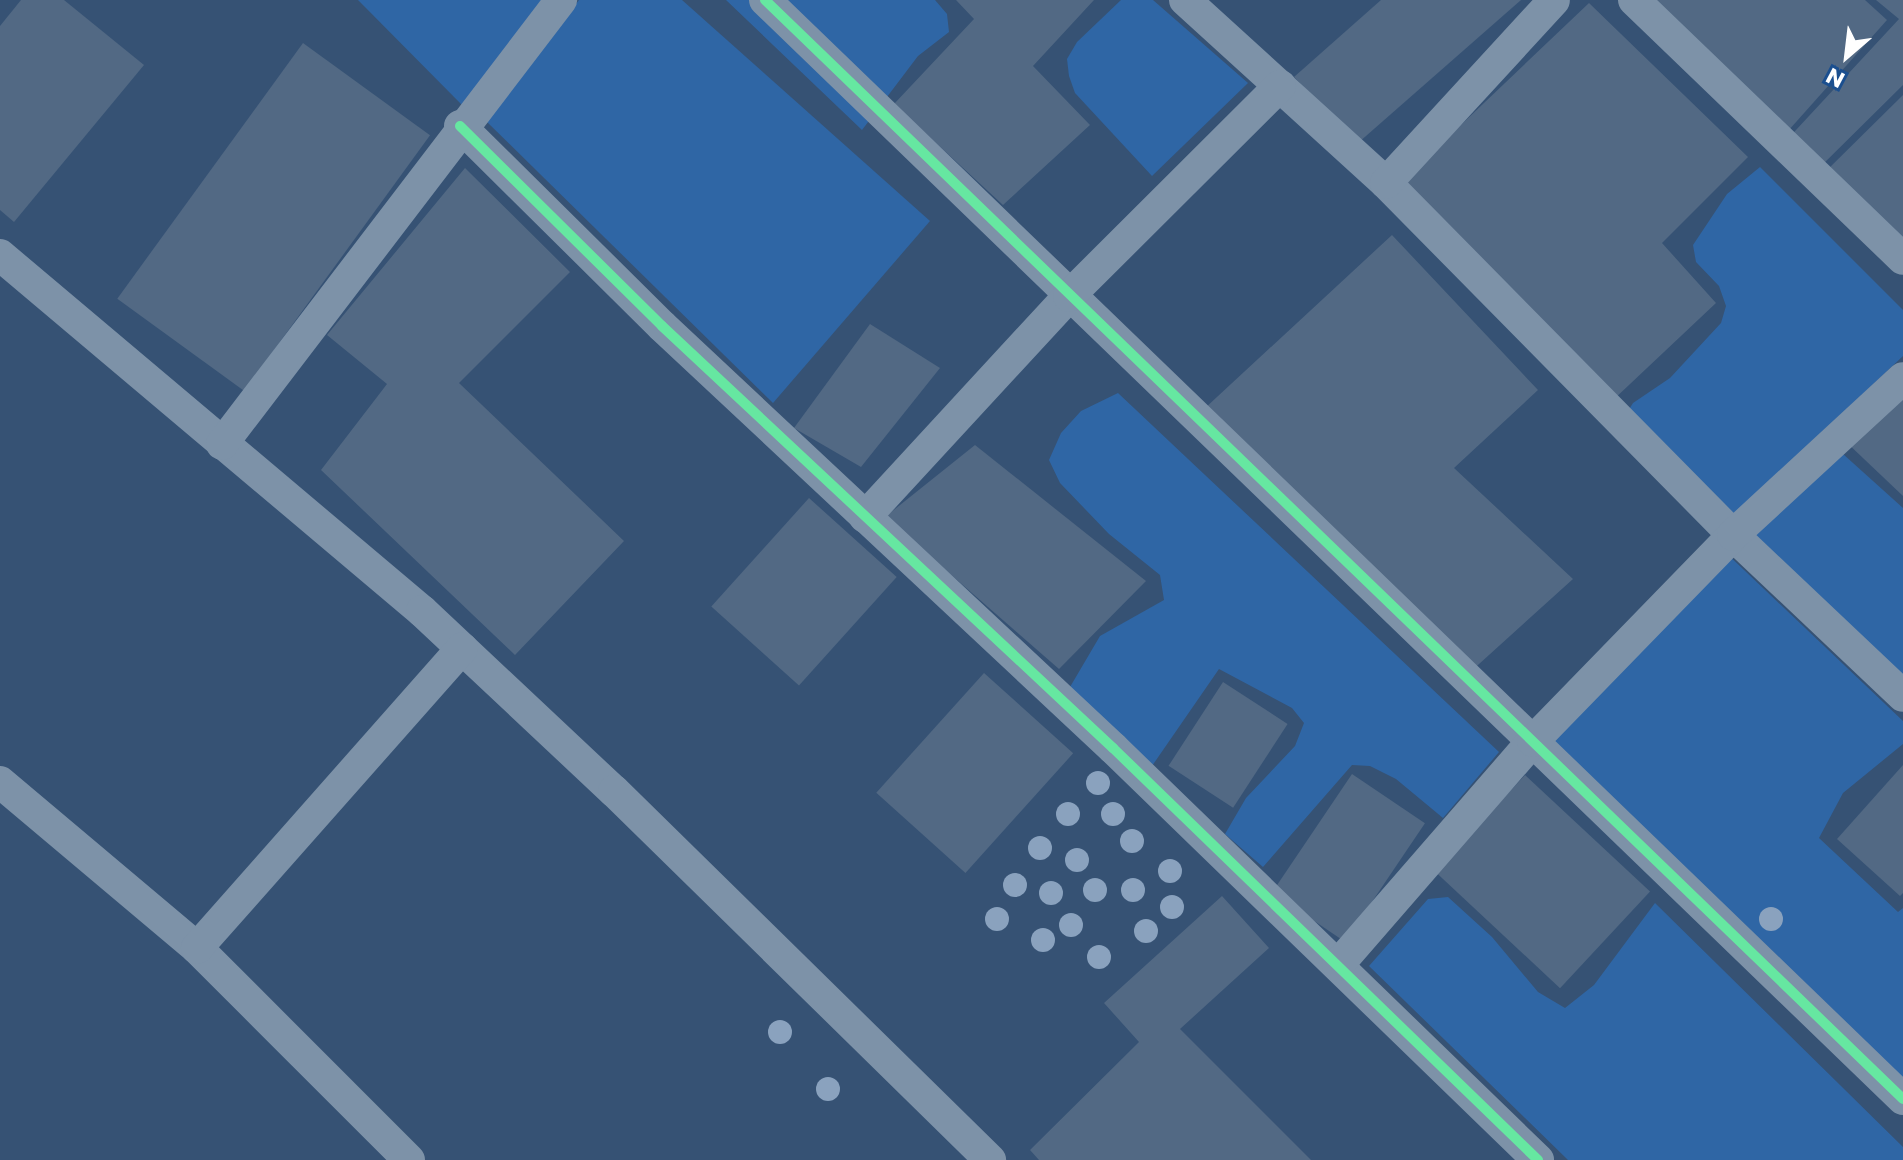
<!DOCTYPE html>
<style>
body{margin:0}
#map{position:relative;width:1903px;height:1160px;overflow:hidden;background:#365274;font-family:Poppins,sans-serif}
div>[style]{position:absolute}
[style*='--x']{left:calc(var(--x)*1px);top:calc(var(--y)*1px);width:calc(var(--w)*1px);rotate:calc(var(--a)*1deg)}
.green>*{inset:0;background:#2f66a5}
.building>*{inset:0;background:#526984;transform-origin:0 0}
.minor>*{height:32px;margin:-16px;padding:0 16px;transform-origin:16px;border-radius:16px;background:#7d92a8}
.cycleway>*{height:10px;margin:-5px;padding:0 5px;transform-origin:5px;border-radius:5px;background:#66e7a1}
.trees>*{width:24px;height:24px;margin:-12px;border-radius:50%;background:#8aa2be}
span{translate:-50% -50%;white-space:nowrap;text-align:center;line-height:1.15;-webkit-text-stroke:8px #1b4f8f;paint-order:stroke}
.north{position:absolute;left:1807px;top:16px;width:80px;height:80px;-webkit-text-stroke:6px #1b4f8f;paint-order:stroke;rotate:208deg;font-size:22px;font-weight:700;line-height:32px;text-align:center;color:#fff}
.north::after{content:'';display:block;margin:auto;width:28px;height:36px;background:#fff;clip-path:polygon(50% 0,100% 100%,50% 72%,0 100%)}
</style>
<div id="map">
<div class="green">
<div style="clip-path:polygon(358px 0,544px 0,463px 106px)"></div>
<div style="clip-path:polygon(579px 0,682px 0,930px 221px,773px 403px,486px 121px)"></div>
<div style="clip-path:polygon(726px 0,935px 0,947px 14px,949px 32px,918px 56px,862px 130px)"></div>
<div style="clip-path:polygon(1121px 0,1153px 0,1248px 83px,1152px 176px,1075px 93px,1069px 76px,1067px 59px,1077px 42px)"></div>
<div style="clip-path:polygon(1760px 167px,1903px 310px,1903px 356px,1725px 524px,1623px 419px,1633px 403px,1670px 378px,1721px 323px,1726px 306px,1719px 286px,1696px 262px,1693px 245px,1727px 194px)"></div>
<div style="clip-path:polygon(1118px 393px,1499px 752px,1443px 818px,1396px 779px,1370px 766px,1352px 765px,1263px 867px,1225px 834px,1246px 798px,1295px 746px,1304px 723px,1292px 708px,1219px 669px,1152px 766px,1070px 687px,1100px 636px,1164px 600px,1160px 575px,1109px 534px,1060px 483px,1049px 460px,1061px 433px,1081px 411px)"></div>
<div style="clip-path:polygon(1833px 445px,1903px 508px,1903px 694px,1738px 539px)"></div>
<div style="clip-path:polygon(1723px 550px,1903px 721px,1903px 744px,1843px 793px,1819px 838px,1898px 912px,1903px 908px,1903px 1103px,1532px 752px)"></div>
<div style="clip-path:polygon(1448px 897px,1492px 937px,1538px 992px,1565px 1008px,1594px 985px,1655px 903px,1903px 1147px,1903px 1160px,1568px 1160px,1369px 966px,1428px 899px)"></div>
</div>
<div class="building">
<div style="clip-path:polygon(21px 0,64px 0,144px 65px,14px 222px,0 210px,0 26px)"></div>
<div style="clip-path:polygon(956px 0,1094px 0,1033px 66px,1090px 125px,1003px 205px,894px 104px,974px 19px)"></div>
<div style="clip-path:polygon(1381px 0,1521px 0,1358px 143px,1294px 77px)"></div>
<div style="clip-path:polygon(1636px 0,1865px 0,1887px 20px,1780px 140px)"></div>
<div style="clip-path:polygon(1876px 0,1903px 0,1903px 85px,1814px 173px,1783px 144px,1899px 19px)"></div>
<div style="clip-path:polygon(1589px 3px,1748px 157px,1662px 243px,1716px 303px,1612px 401px,1402px 181px)"></div>
<div style="left:303px;top:43px;width:157px;height:316px;rotate:36deg"></div>
<div style="clip-path:polygon(1903px 95px,1903px 254px,1821px 176px)"></div>
<div style="clip-path:polygon(465px 168px,570px 272px,459px 383px,624px 541px,515px 655px,321px 470px,387px 384px,327px 335px)"></div>
<div style="clip-path:polygon(1392px 235px,1538px 390px,1454px 468px,1573px 579px,1468px 674px,1204px 409px)"></div>
<div style="clip-path:polygon(870px 324px,940px 368px,861px 467px,794px 428px)"></div>
<div style="clip-path:polygon(1903px 383px,1903px 496px,1844px 440px)"></div>
<div style="clip-path:polygon(975px 445px,1146px 581px,1059px 669px,885px 517px)"></div>
<div style="left:809px;top:498px;width:118px;height:146px;rotate:42deg"></div>
<div style="left:984px;top:673px;width:120px;height:161px;rotate:42deg"></div>
<div style="left:1223px;top:682px;width:77px;height:100px;rotate:33deg"></div>
<div style="clip-path:polygon(1903px 765px,1903px 893px,1900px 896px,1837px 839px)"></div>
<div style="left:1352px;top:774px;width:88px;height:143px;rotate:34deg"></div>
<div style="left:1525px;top:775px;width:171px;height:132px;rotate:43deg"></div>
<div style="clip-path:polygon(1222px 896px,1269px 948px,1180px 1029px,1311px 1160px,1039px 1160px,1030px 1150px,1139px 1042px,1104px 1003px)"></div>
</div>
<div class="minor">
<div style="--x:765;--y:0;--w:1582;--a:44"></div>
<div style="--x:1185;--y:0;--w:272;--a:42.3"></div>
<div style="--x:1386;--y:183;--w:494;--a:45.4"></div>
<div style="--x:1733;--y:535;--w:234;--a:43.4"></div>
<div style="--x:1634;--y:0;--w:373;--a:43.9"></div>
<div style="--x:460;--y:126;--w:284;--a:44.7"></div>
<div style="--x:662;--y:326;--w:618;--a:43.1"></div>
<div style="--x:1113;--y:748;--w:592;--a:44.11"></div>
<div style="--x:1386;--y:183;--w:248;--a:-47.4"></div>
<div style="--x:0;--y:255;--w:552;--a:40.15"></div>
<div style="--x:422;--y:611;--w:263;--a:43.2"></div>
<div style="--x:614;--y:791;--w:527;--a:44.46"></div>
<div style="--x:222;--y:444;--w:559;--a:-52.64"></div>
<div style="--x:865;--y:517;--w:301;--a:-47.3"></div>
<div style="--x:1069;--y:296;--w:298;--a:-44.9"></div>
<div style="--x:0;--y:782;--w:258;--a:40.1"></div>
<div style="--x:1338;--y:965;--w:297;--a:-49"></div>
<div style="--x:1533;--y:741;--w:287;--a:-45.8"></div>
<div style="--x:1733;--y:535;--w:231;--a:-42.7"></div>
<div style="--x:409;--y:1160;--w:300;--a:-135"></div>
<div style="--x:197;--y:948;--w:400;--a:-48.5"></div>
</div>
<div class="cycleway">
<div style="--x:765;--y:0;--w:1582;--a:44"></div>
<div style="--x:460;--y:126;--w:284;--a:44.7"></div>
<div style="--x:662;--y:326;--w:618;--a:43.1"></div>
<div style="--x:1113;--y:748;--w:592;--a:44.11"></div>
</div>
<div class="trees">
<div style="left:1098px;top:783px"></div>
<div style="left:1068px;top:814px"></div>
<div style="left:1113px;top:814px"></div>
<div style="left:1132px;top:841px"></div>
<div style="left:1040px;top:848px"></div>
<div style="left:1077px;top:860px"></div>
<div style="left:1170px;top:871px"></div>
<div style="left:1015px;top:885px"></div>
<div style="left:1095px;top:890px"></div>
<div style="left:1133px;top:890px"></div>
<div style="left:1051px;top:893px"></div>
<div style="left:1172px;top:907px"></div>
<div style="left:997px;top:919px"></div>
<div style="left:1771px;top:919px"></div>
<div style="left:1071px;top:925px"></div>
<div style="left:1146px;top:931px"></div>
<div style="left:1043px;top:940px"></div>
<div style="left:1099px;top:957px"></div>
<div style="left:780px;top:1032px"></div>
<div style="left:828px;top:1089px"></div>
</div>
<div class="north">N</div>
</div>
